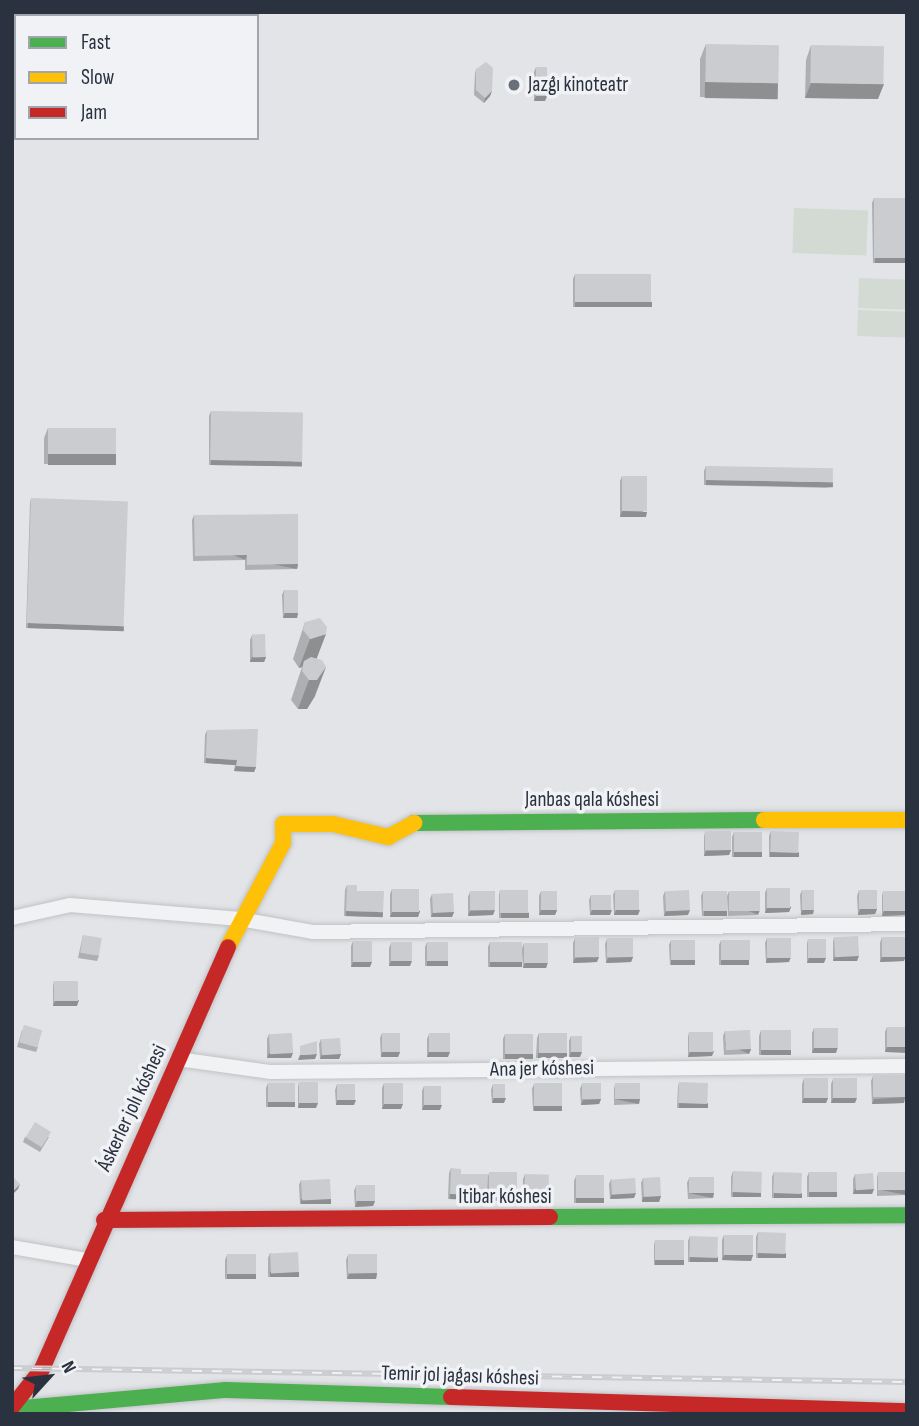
<!DOCTYPE html>
<meta charset="utf-8">
<style>
body{margin:0}
#map{position:relative;width:919px;height:1426px;overflow:hidden;background:#e2e4e7;font-family:"Sofia Sans Condensed",sans-serif}
div>[style]{position:absolute}
[style*='--x']{left:calc(var(--x)*1px);top:calc(var(--y)*1px);width:calc(var(--w)*1px);rotate:calc(var(--a)*1deg)}
.green>*{inset:0;background:#d2dad3;transform-origin:0 0}
.roads{filter:drop-shadow(0 0 2px #c0c2c5) drop-shadow(0 0 2px #c0c2c5)}
.street>*{height:14px;margin:-7px;padding:0 7px;transform-origin:7px;border-radius:7px;background:#f1f2f4}
.fast>*{height:16px;margin:-8px;padding:0 8px;transform-origin:8px;border-radius:8px;background:#4caf50}
.slow>*{height:16px;margin:-8px;padding:0 8px;transform-origin:8px;border-radius:8px;background:#ffc107}
.jam>*{height:16px;margin:-8px;padding:0 8px;transform-origin:8px;border-radius:8px;background:#c62828}
.rail>*{height:6px;margin-top:-3px;transform-origin:0;background:repeating-linear-gradient(90deg,#f0f2f6 0 10px,#cbcccf 0 20px);box-sizing:border-box;border-block:2px solid #cbcccf}
.wall>*{inset:0;background:#aeafb2}
.shaded-wall>*{inset:0;background:#8d8f91;transform-origin:0 0}
.building>*{inset:0;background:#cacccf;transform-origin:0 0}
.dots>*{width:19px;height:19px;translate:-50% -50%;box-sizing:border-box;border:4px solid #f0f2f6;border-radius:50%}
span{translate:-50% -50%;white-space:nowrap;text-align:center;line-height:1.15;-webkit-text-stroke:7px #f0f2f6;paint-order:stroke}
.poi-label{font-size:21px;color:#2a313f}
.left{translate:0 -50%;text-align:left}
.street-label{font-size:21px;color:#2a313f}
.frame{position:absolute;inset:0;border:14px solid #2a313f;pointer-events:none}
.legend{position:absolute;left:14px;top:14px;width:245px;height:126px;box-sizing:border-box;background:#f0f2f6;border:2px solid #a1a5ad;margin:0;padding:9px 12px;list-style:none;font-size:21px;color:#2a313f}
.legend li{display:flex;align-items:center;gap:14px;height:35px}
.legend b{width:35px;border:2px solid #a1a5ad}
.north{position:absolute;left:14px;top:1342px;width:70px;height:70px;-webkit-text-stroke:5px #f0f2f6;paint-order:stroke;rotate:63deg;font-size:19px;font-weight:700;line-height:28px;text-align:center;color:#2a313f}
.north::after{content:'';display:block;margin:auto;width:24px;height:32px;background:#2a313f;clip-path:polygon(50% 0,100% 100%,50% 72%,0 100%)}
</style>
<div id="map">
<div class="green">
<div style="left:794px;top:208px;width:74px;height:45px;rotate:2deg"></div>
<div style="left:859px;top:278px;width:48px;height:30px;rotate:2deg"></div>
<div style="left:858px;top:310px;width:49px;height:26px;rotate:2deg"></div>
</div>
<div class="roads">
<div class="street">
<div style="--x:12;--y:918;--w:59;--a:-12.6"></div>
<div style="--x:70;--y:905;--w:171;--a:4.7"></div>
<div style="--x:240;--y:919;--w:75;--a:10"></div>
<div style="--x:314;--y:932;--w:593;--a:-0.77"></div>
<div style="--x:178;--y:1059;--w:94;--a:8"></div>
<div style="--x:271;--y:1072;--w:636;--a:-0.54"></div>
<div style="--x:12;--y:1247;--w:76;--a:9.8"></div>
</div>
<div class="fast">
<div style="--x:414;--y:823;--w:350;--a:-0.5"></div>
<div style="--x:550;--y:1217;--w:357;--a:-0.3"></div>
<div style="--x:12;--y:1409;--w:215;--a:-5.1"></div>
<div style="--x:226;--y:1390;--w:225;--a:1.8"></div>
</div>
<div class="slow">
<div style="--x:764;--y:820;--w:143;--a:0"></div>
<div style="--x:228;--y:947;--w:118;--a:-62.1"></div>
<div style="--x:283;--y:843;--w:19;--a:-90"></div>
<div style="--x:283;--y:824;--w:50;--a:0"></div>
<div style="--x:333;--y:824;--w:57;--a:13.3"></div>
<div style="--x:388;--y:837;--w:30;--a:-28"></div>
</div>
<div class="jam">
<div style="--x:104;--y:1220;--w:446;--a:-0.4"></div>
<div style="--x:451;--y:1397;--w:456;--a:1.8"></div>
<div style="--x:12;--y:1407;--w:48;--a:-51.7"></div>
<div style="--x:42;--y:1369;--w:461;--a:-66.2"></div>
</div>
</div>
<div class="rail">
<div style="--x:12;--y:1368;--w:895;--a:0.9"></div>
</div>
<div class="wall">
<div style="clip-path:polygon(706px 44px,778px 83px,773px 98px,700px 97px,700px 59px)"></div>
<div style="clip-path:polygon(811px 45px,878px 99px,805px 98px,806px 60px)"></div>
<div style="clip-path:polygon(536px 67px,547px 96px,545px 101px,534px 101px,534px 72px)"></div>
<div style="clip-path:polygon(476px 69px,492px 91px,490px 96px,484px 103px,474px 95px,475px 74px)"></div>
<div style="clip-path:polygon(874px 198px,907px 198px,907px 263px,873px 263px,872px 203px)"></div>
<div style="clip-path:polygon(575px 274px,650px 307px,573px 307px,573px 279px)"></div>
<div style="clip-path:polygon(211px 411px,300px 466px,209px 465px,209px 416px)"></div>
<div style="clip-path:polygon(48px 428px,112px 464px,44px 464px,44px 438px)"></div>
<div style="clip-path:polygon(706px 466px,831px 488px,704px 485px,704px 471px)"></div>
<div style="clip-path:polygon(622px 476px,646px 517px,620px 517px,620px 481px)"></div>
<div style="clip-path:polygon(31px 498px,122px 631px,26px 628px,30px 503px)"></div>
<div style="clip-path:polygon(194px 515px,298px 564px,297px 569px,245px 570px,245px 560px,193px 561px,192px 520px)"></div>
<div style="clip-path:polygon(284px 590px,298px 613px,297px 618px,283px 618px,282px 595px)"></div>
<div style="clip-path:polygon(305px 622px,317px 658px,315px 696px,307px 709px,298px 709px,291px 700px,302px 667px,299px 668px,293px 659px)"></div>
<div style="clip-path:polygon(252px 635px,266px 657px,264px 662px,250px 662px,250px 640px)"></div>
<div style="clip-path:polygon(207px 730px,256px 767px,254px 772px,234px 771px,235px 765px,204px 763px,205px 735px)"></div>
<div style="clip-path:polygon(771px 831px,797px 857px,769px 857px,769px 836px)"></div>
<div style="clip-path:polygon(705px 832px,731px 850px,729px 855px,704px 856px,704px 837px)"></div>
<div style="clip-path:polygon(734px 832px,760px 857px,732px 857px,732px 837px)"></div>
<div style="clip-path:polygon(347px 885px,357px 891px,382px 917px,344px 916px,345px 890px)"></div>
<div style="clip-path:polygon(767px 888px,791px 907px,789px 912px,765px 913px,765px 893px)"></div>
<div style="clip-path:polygon(392px 889px,420px 911px,418px 917px,390px 917px,390px 894px)"></div>
<div style="clip-path:polygon(500px 890px,529px 913px,527px 918px,499px 918px,499px 895px)"></div>
<div style="clip-path:polygon(615px 890px,638px 915px,614px 915px,613px 895px)"></div>
<div style="clip-path:polygon(802px 890px,814px 909px,813px 914px,801px 915px,800px 895px)"></div>
<div style="clip-path:polygon(859px 890px,877px 909px,875px 914px,858px 915px,857px 896px)"></div>
<div style="clip-path:polygon(541px 891px,557px 910px,555px 915px,539px 915px,539px 896px)"></div>
<div style="clip-path:polygon(665px 891px,688px 915px,664px 916px,663px 896px)"></div>
<div style="clip-path:polygon(703px 891px,727px 896px,729px 891px,758px 915px,728px 916px,727px 896px,726px 916px,702px 916px,701px 896px)"></div>
<div style="clip-path:polygon(883px 891px,906px 915px,882px 916px,882px 896px)"></div>
<div style="clip-path:polygon(470px 892px,493px 915px,468px 916px,468px 897px)"></div>
<div style="clip-path:polygon(432px 894px,454px 912px,452px 917px,431px 917px,430px 899px)"></div>
<div style="clip-path:polygon(591px 895px,610px 915px,590px 915px,589px 900px)"></div>
<div style="clip-path:polygon(83px 935px,99px 956px,97px 961px,78px 958px)"></div>
<div style="clip-path:polygon(834px 937px,857px 961px,833px 961px,833px 942px)"></div>
<div style="clip-path:polygon(882px 937px,904px 961px,880px 962px,880px 943px)"></div>
<div style="clip-path:polygon(575px 938px,597px 962px,573px 963px,573px 943px)"></div>
<div style="clip-path:polygon(767px 938px,789px 962px,766px 963px,765px 943px)"></div>
<div style="clip-path:polygon(607px 939px,633px 957px,631px 962px,606px 963px,605px 944px)"></div>
<div style="clip-path:polygon(808px 939px,824px 963px,807px 963px,807px 944px)"></div>
<div style="clip-path:polygon(671px 940px,693px 965px,670px 965px,669px 945px)"></div>
<div style="clip-path:polygon(721px 940px,749px 960px,748px 965px,719px 965px,719px 945px)"></div>
<div style="clip-path:polygon(353px 941px,370px 967px,351px 967px,351px 946px)"></div>
<div style="clip-path:polygon(427px 942px,447px 966px,425px 966px,425px 947px)"></div>
<div style="clip-path:polygon(490px 942px,522px 948px,524px 943px,548px 962px,546px 968px,523px 968px,522px 953px,522px 962px,520px 967px,488px 967px,488px 947px)"></div>
<div style="clip-path:polygon(391px 943px,410px 966px,389px 966px,389px 948px)"></div>
<div style="clip-path:polygon(54px 981px,77px 1006px,53px 1006px,53px 986px)"></div>
<div style="clip-path:polygon(887px 1027px,907px 1027px,885px 1052px,885px 1032px)"></div>
<div style="clip-path:polygon(814px 1028px,836px 1053px,812px 1053px,812px 1033px)"></div>
<div style="clip-path:polygon(22px 1030px,38px 1047px,36px 1052px,17px 1047px)"></div>
<div style="clip-path:polygon(761px 1030px,789px 1055px,759px 1055px,759px 1036px)"></div>
<div style="clip-path:polygon(725px 1031px,751px 1049px,749px 1054px,724px 1055px,723px 1036px)"></div>
<div style="clip-path:polygon(689px 1032px,712px 1056px,688px 1057px,688px 1037px)"></div>
<div style="clip-path:polygon(382px 1033px,400px 1052px,398px 1057px,381px 1057px,380px 1038px)"></div>
<div style="clip-path:polygon(539px 1033px,565px 1058px,536px 1058px,537px 1038px)"></div>
<div style="clip-path:polygon(269px 1034px,291px 1058px,267px 1058px,267px 1039px)"></div>
<div style="clip-path:polygon(429px 1034px,448px 1057px,427px 1057px,427px 1039px)"></div>
<div style="clip-path:polygon(505px 1034px,531px 1059px,503px 1059px,503px 1039px)"></div>
<div style="clip-path:polygon(571px 1036px,580px 1057px,569px 1057px,569px 1041px)"></div>
<div style="clip-path:polygon(321px 1039px,341px 1054px,339px 1059px,320px 1059px,319px 1044px)"></div>
<div style="clip-path:polygon(873px 1076px,905px 1097px,904px 1103px,872px 1104px,871px 1081px)"></div>
<div style="clip-path:polygon(804px 1078px,828px 1098px,826px 1103px,802px 1103px,802px 1084px)"></div>
<div style="clip-path:polygon(833px 1079px,855px 1103px,831px 1103px,831px 1084px)"></div>
<div style="clip-path:polygon(299px 1082px,316px 1108px,298px 1108px,298px 1087px)"></div>
<div style="clip-path:polygon(679px 1082px,706px 1108px,677px 1108px,678px 1087px)"></div>
<div style="clip-path:polygon(268px 1083px,293px 1107px,266px 1107px,266px 1088px)"></div>
<div style="clip-path:polygon(384px 1083px,401px 1109px,382px 1109px,382px 1088px)"></div>
<div style="clip-path:polygon(337px 1084px,354px 1105px,336px 1105px,335px 1090px)"></div>
<div style="clip-path:polygon(493px 1084px,504px 1103px,492px 1103px,491px 1090px)"></div>
<div style="clip-path:polygon(534px 1084px,562px 1106px,560px 1111px,533px 1111px,532px 1089px)"></div>
<div style="clip-path:polygon(582px 1084px,601px 1099px,599px 1104px,581px 1105px,580px 1089px)"></div>
<div style="clip-path:polygon(615px 1084px,639px 1104px,614px 1105px,614px 1089px)"></div>
<div style="clip-path:polygon(424px 1086px,440px 1110px,422px 1110px,422px 1091px)"></div>
<div style="clip-path:polygon(25px 1137px,49px 1137px,40px 1152px,23px 1142px)"></div>
<div style="clip-path:polygon(451px 1168px,461px 1174px,488px 1176px,489px 1173px,515px 1200px,487px 1201px,487px 1194px,485px 1200px,448px 1199px,449px 1173px)"></div>
<div style="clip-path:polygon(733px 1171px,760px 1197px,731px 1197px,731px 1177px)"></div>
<div style="clip-path:polygon(774px 1172px,800px 1198px,772px 1198px,772px 1177px)"></div>
<div style="clip-path:polygon(809px 1172px,837px 1192px,835px 1197px,807px 1197px,807px 1177px)"></div>
<div style="clip-path:polygon(878px 1173px,906px 1195px,877px 1196px,877px 1178px)"></div>
<div style="clip-path:polygon(525px 1174px,549px 1194px,547px 1199px,523px 1199px,523px 1179px)"></div>
<div style="clip-path:polygon(855px 1174px,874px 1189px,872px 1194px,853px 1194px,853px 1179px)"></div>
<div style="clip-path:polygon(576px 1176px,604px 1198px,602px 1203px,574px 1203px,574px 1181px)"></div>
<div style="clip-path:polygon(643px 1178px,661px 1196px,659px 1202px,642px 1202px,641px 1183px)"></div>
<div style="clip-path:polygon(689px 1178px,713px 1198px,688px 1199px,687px 1183px)"></div>
<div style="clip-path:polygon(611px 1179px,634px 1198px,610px 1199px,609px 1184px)"></div>
<div style="clip-path:polygon(301px 1180px,329px 1204px,300px 1204px,299px 1185px)"></div>
<div style="clip-path:polygon(356px 1186px,375px 1201px,373px 1206px,355px 1207px,354px 1191px)"></div>
<div style="clip-path:polygon(758px 1232px,786px 1253px,784px 1258px,756px 1258px,756px 1237px)"></div>
<div style="clip-path:polygon(724px 1235px,753px 1255px,751px 1261px,722px 1260px,722px 1240px)"></div>
<div style="clip-path:polygon(690px 1236px,718px 1257px,716px 1262px,688px 1262px,688px 1241px)"></div>
<div style="clip-path:polygon(655px 1240px,682px 1265px,654px 1265px,654px 1245px)"></div>
<div style="clip-path:polygon(270px 1253px,299px 1272px,297px 1277px,268px 1277px,268px 1258px)"></div>
<div style="clip-path:polygon(227px 1255px,254px 1279px,225px 1279px,225px 1260px)"></div>
<div style="clip-path:polygon(348px 1255px,377px 1273px,376px 1279px,347px 1279px,346px 1260px)"></div>
</div>
<div class="shaded-wall">
<div style="left:705px;top:82px;width:73px;height:16px;rotate:1deg"></div>
<div style="clip-path:polygon(811px 83px,884px 84px,878px 99px,805px 98px)"></div>
<div style="clip-path:polygon(492px 91px,490px 96px,484px 103px,485px 98px)"></div>
<div style="clip-path:polygon(536px 96px,547px 96px,545px 101px,534px 101px)"></div>
<div style="left:875px;top:258px;width:32px;height:5px"></div>
<div style="left:575px;top:302px;width:77px;height:5px"></div>
<div style="left:48px;top:454px;width:68px;height:11px"></div>
<div style="left:211px;top:460px;width:91px;height:5px;rotate:1deg"></div>
<div style="left:706px;top:480px;width:127px;height:5px;rotate:1deg"></div>
<div style="clip-path:polygon(622px 511px,647px 512px,646px 517px,620px 517px)"></div>
<div style="left:247px;top:555px;width:5px;height:52px;rotate:112deg"></div>
<div style="left:298px;top:564px;width:5px;height:51px;rotate:101deg"></div>
<div style="clip-path:polygon(285px 613px,298px 613px,297px 618px,283px 618px)"></div>
<div style="left:28px;top:623px;width:96px;height:5px;rotate:2deg"></div>
<div style="clip-path:polygon(326px 634px,315px 663px,304px 661px,302px 667px,299px 668px,310px 639px)"></div>
<div style="clip-path:polygon(252px 657px,266px 657px,264px 662px,250px 662px)"></div>
<div style="clip-path:polygon(326px 667px,315px 696px,307px 709px,298px 709px,309px 680px)"></div>
<div style="left:206px;top:758px;width:31px;height:5px;rotate:4deg"></div>
<div style="clip-path:polygon(236px 766px,256px 767px,254px 772px,234px 771px)"></div>
<div style="clip-path:polygon(731px 850px,729px 855px,704px 856px,706px 851px)"></div>
<div style="left:734px;top:852px;width:28px;height:5px"></div>
<div style="left:770px;top:852px;width:29px;height:5px"></div>
<div style="clip-path:polygon(791px 907px,789px 912px,765px 913px,767px 908px)"></div>
<div style="clip-path:polygon(814px 909px,813px 914px,801px 915px,802px 910px)"></div>
<div style="clip-path:polygon(860px 909px,877px 909px,875px 914px,858px 915px)"></div>
<div style="clip-path:polygon(495px 910px,493px 915px,468px 916px,470px 911px)"></div>
<div style="clip-path:polygon(541px 910px,557px 910px,555px 915px,539px 915px)"></div>
<div style="clip-path:polygon(592px 910px,612px 910px,610px 915px,590px 915px)"></div>
<div style="clip-path:polygon(616px 910px,640px 910px,638px 915px,614px 915px)"></div>
<div style="clip-path:polygon(690px 910px,688px 915px,664px 916px,666px 911px)"></div>
<div style="left:760px;top:910px;width:5px;height:30px;rotate:112deg"></div>
<div style="clip-path:polygon(907px 910px,906px 915px,882px 916px,884px 911px)"></div>
<div style="left:346px;top:911px;width:37px;height:5px;rotate:2deg"></div>
<div style="clip-path:polygon(420px 911px,418px 917px,390px 917px,392px 912px)"></div>
<div style="left:704px;top:911px;width:23px;height:5px"></div>
<div style="clip-path:polygon(433px 912px,454px 912px,452px 917px,431px 917px)"></div>
<div style="left:501px;top:913px;width:28px;height:5px"></div>
<div style="clip-path:polygon(835px 956px,859px 956px,857px 961px,833px 961px)"></div>
<div style="clip-path:polygon(906px 956px,904px 961px,880px 962px,882px 957px)"></div>
<div style="clip-path:polygon(599px 957px,597px 962px,573px 963px,575px 958px)"></div>
<div style="clip-path:polygon(633px 957px,631px 962px,606px 963px,608px 958px)"></div>
<div style="clip-path:polygon(791px 957px,789px 962px,766px 963px,767px 958px)"></div>
<div style="clip-path:polygon(809px 958px,826px 958px,824px 963px,807px 963px)"></div>
<div style="left:671px;top:960px;width:24px;height:5px"></div>
<div style="left:721px;top:960px;width:28px;height:5px"></div>
<div style="clip-path:polygon(391px 961px,412px 961px,410px 966px,389px 966px)"></div>
<div style="left:427px;top:961px;width:21px;height:5px"></div>
<div style="clip-path:polygon(353px 962px,372px 962px,370px 967px,351px 967px)"></div>
<div style="left:490px;top:962px;width:32px;height:5px"></div>
<div style="clip-path:polygon(548px 962px,546px 968px,523px 968px,525px 963px)"></div>
<div style="clip-path:polygon(79px 1000px,77px 1006px,53px 1006px,55px 1001px)"></div>
<div style="clip-path:polygon(838px 1047px,836px 1053px,812px 1053px,814px 1048px)"></div>
<div style="clip-path:polygon(887px 1047px,907px 1047px,907px 1053px,885px 1052px)"></div>
<div style="left:751px;top:1049px;width:5px;height:26px;rotate:112deg"></div>
<div style="left:761px;top:1050px;width:30px;height:5px"></div>
<div style="clip-path:polygon(714px 1051px,712px 1056px,688px 1057px,690px 1052px)"></div>
<div style="clip-path:polygon(382px 1052px,400px 1052px,398px 1057px,381px 1057px)"></div>
<div style="clip-path:polygon(429px 1052px,450px 1052px,448px 1057px,427px 1057px)"></div>
<div style="clip-path:polygon(571px 1052px,582px 1052px,580px 1057px,569px 1057px)"></div>
<div style="clip-path:polygon(269px 1053px,293px 1053px,291px 1058px,267px 1058px)"></div>
<div style="left:538px;top:1053px;width:29px;height:5px"></div>
<div style="clip-path:polygon(317px 1054px,315px 1059px,298px 1060px,300px 1055px)"></div>
<div style="clip-path:polygon(322px 1054px,341px 1054px,339px 1059px,320px 1059px)"></div>
<div style="left:505px;top:1054px;width:28px;height:5px"></div>
<div style="clip-path:polygon(905px 1097px,904px 1103px,872px 1104px,874px 1099px)"></div>
<div style="clip-path:polygon(494px 1098px,506px 1098px,504px 1103px,492px 1103px)"></div>
<div style="clip-path:polygon(804px 1098px,828px 1098px,826px 1103px,802px 1103px)"></div>
<div style="clip-path:polygon(833px 1098px,857px 1098px,855px 1103px,831px 1103px)"></div>
<div style="clip-path:polygon(601px 1099px,599px 1104px,581px 1105px,583px 1100px)"></div>
<div style="left:640px;top:1099px;width:5px;height:24px;rotate:101deg"></div>
<div style="clip-path:polygon(337px 1100px,356px 1100px,354px 1105px,336px 1105px)"></div>
<div style="left:268px;top:1102px;width:27px;height:5px"></div>
<div style="clip-path:polygon(299px 1103px,318px 1103px,316px 1108px,298px 1108px)"></div>
<div style="left:679px;top:1103px;width:29px;height:5px"></div>
<div style="clip-path:polygon(384px 1104px,403px 1104px,401px 1109px,382px 1109px)"></div>
<div style="clip-path:polygon(424px 1105px,442px 1105px,440px 1110px,422px 1110px)"></div>
<div style="left:534px;top:1106px;width:28px;height:5px"></div>
<div style="clip-path:polygon(20px 1184px,18px 1189px,12px 1195px,12px 1192px)"></div>
<div style="clip-path:polygon(855px 1189px,874px 1189px,872px 1194px,853px 1194px)"></div>
<div style="left:907px;top:1190px;width:5px;height:28px;rotate:101deg"></div>
<div style="left:733px;top:1192px;width:28px;height:5px"></div>
<div style="left:809px;top:1192px;width:28px;height:5px"></div>
<div style="clip-path:polygon(636px 1193px,634px 1198px,610px 1199px,612px 1194px)"></div>
<div style="left:714px;top:1193px;width:5px;height:24px;rotate:101deg"></div>
<div style="left:774px;top:1193px;width:28px;height:5px"></div>
<div style="left:450px;top:1194px;width:37px;height:5px;rotate:2deg"></div>
<div style="clip-path:polygon(525px 1194px,549px 1194px,547px 1199px,523px 1199px)"></div>
<div style="clip-path:polygon(517px 1195px,515px 1200px,487px 1201px,489px 1196px)"></div>
<div style="clip-path:polygon(661px 1196px,659px 1202px,642px 1202px,643px 1197px)"></div>
<div style="left:576px;top:1198px;width:28px;height:5px"></div>
<div style="left:301px;top:1199px;width:30px;height:5px"></div>
<div style="clip-path:polygon(357px 1201px,375px 1201px,373px 1206px,355px 1207px)"></div>
<div style="left:758px;top:1253px;width:28px;height:5px"></div>
<div style="clip-path:polygon(724px 1255px,753px 1255px,751px 1261px,722px 1260px)"></div>
<div style="left:690px;top:1257px;width:28px;height:5px"></div>
<div style="left:655px;top:1260px;width:29px;height:5px"></div>
<div style="left:270px;top:1272px;width:29px;height:5px"></div>
<div style="clip-path:polygon(377px 1273px,376px 1279px,347px 1279px,349px 1274px)"></div>
<div style="left:227px;top:1274px;width:29px;height:5px"></div>
</div>
<div class="building">
<div style="left:706px;top:44px;width:73px;height:38px;rotate:1deg"></div>
<div style="left:811px;top:45px;width:73px;height:38px;rotate:1deg"></div>
<div style="clip-path:polygon(486px 62px,493px 68px,492px 91px,485px 98px,476px 90px,476px 69px)"></div>
<div style="left:536px;top:67px;width:11px;height:29px"></div>
<div style="left:874px;top:198px;width:33px;height:60px"></div>
<div style="left:575px;top:274px;width:76px;height:28px"></div>
<div style="left:211px;top:411px;width:92px;height:49px;rotate:1deg"></div>
<div style="left:48px;top:428px;width:68px;height:26px"></div>
<div style="left:706px;top:466px;width:127px;height:14px;rotate:1deg"></div>
<div style="left:622px;top:476px;width:25px;height:35px"></div>
<div style="left:31px;top:498px;width:97px;height:125px;rotate:2deg"></div>
<div style="clip-path:polygon(298px 514px,298px 564px,247px 565px,247px 555px,195px 556px,194px 515px)"></div>
<div style="left:284px;top:590px;width:14px;height:23px"></div>
<div style="clip-path:polygon(320px 618px,327px 627px,326px 634px,310px 639px,303px 630px,305px 622px)"></div>
<div style="left:265px;top:634px;width:23px;height:13px;rotate:88deg"></div>
<div style="clip-path:polygon(311px 657px,322px 660px,326px 667px,317px 680px,309px 680px,302px 671px,304px 661px)"></div>
<div style="clip-path:polygon(258px 729px,256px 767px,236px 766px,237px 760px,206px 758px,207px 730px)"></div>
<div style="left:731px;top:831px;width:19px;height:26px;rotate:90deg"></div>
<div style="left:771px;top:831px;width:28px;height:21px;rotate:2deg"></div>
<div style="left:734px;top:832px;width:28px;height:20px"></div>
<div style="clip-path:polygon(347px 885px,357px 885px,357px 891px,384px 891px,383px 912px,346px 911px)"></div>
<div style="left:767px;top:888px;width:23px;height:20px"></div>
<div style="left:392px;top:889px;width:27px;height:23px"></div>
<div style="left:500px;top:890px;width:28px;height:23px"></div>
<div style="left:615px;top:890px;width:24px;height:20px"></div>
<div style="left:689px;top:890px;width:20px;height:24px;rotate:87deg"></div>
<div style="left:802px;top:890px;width:12px;height:20px"></div>
<div style="left:859px;top:890px;width:18px;height:19px"></div>
<div style="left:495px;top:891px;width:19px;height:25px;rotate:90deg"></div>
<div style="left:541px;top:891px;width:16px;height:19px"></div>
<div style="left:703px;top:891px;width:24px;height:20px"></div>
<div style="left:729px;top:891px;width:31px;height:20px"></div>
<div style="left:883px;top:891px;width:24px;height:20px"></div>
<div style="left:453px;top:893px;width:19px;height:21px;rotate:87deg"></div>
<div style="left:591px;top:895px;width:20px;height:15px"></div>
<div style="left:83px;top:935px;width:19px;height:18px;rotate:9deg"></div>
<div style="left:858px;top:936px;width:20px;height:24px;rotate:87deg"></div>
<div style="left:599px;top:937px;width:20px;height:24px;rotate:90deg"></div>
<div style="left:882px;top:937px;width:24px;height:20px"></div>
<div style="left:633px;top:938px;width:19px;height:26px;rotate:90deg"></div>
<div style="left:767px;top:938px;width:24px;height:20px"></div>
<div style="left:808px;top:939px;width:18px;height:19px"></div>
<div style="left:671px;top:940px;width:24px;height:20px"></div>
<div style="left:721px;top:940px;width:29px;height:20px"></div>
<div style="left:353px;top:941px;width:19px;height:21px"></div>
<div style="left:412px;top:942px;width:19px;height:21px;rotate:90deg"></div>
<div style="left:427px;top:942px;width:21px;height:19px"></div>
<div style="left:490px;top:942px;width:32px;height:20px"></div>
<div style="left:524px;top:943px;width:24px;height:20px"></div>
<div style="left:54px;top:981px;width:24px;height:20px"></div>
<div style="left:24px;top:1025px;width:19px;height:18px;rotate:16deg"></div>
<div style="left:887px;top:1027px;width:20px;height:20px"></div>
<div style="left:814px;top:1028px;width:24px;height:20px"></div>
<div style="left:750px;top:1030px;width:19px;height:25px;rotate:87deg"></div>
<div style="left:761px;top:1030px;width:30px;height:20px"></div>
<div style="left:689px;top:1032px;width:24px;height:20px"></div>
<div style="left:292px;top:1033px;width:20px;height:23px;rotate:87deg"></div>
<div style="left:382px;top:1033px;width:18px;height:19px"></div>
<div style="left:450px;top:1033px;width:19px;height:21px;rotate:90deg"></div>
<div style="left:539px;top:1033px;width:28px;height:20px"></div>
<div style="left:505px;top:1034px;width:28px;height:20px"></div>
<div style="left:571px;top:1036px;width:11px;height:16px"></div>
<div style="left:340px;top:1038px;width:16px;height:19px;rotate:86deg"></div>
<div style="clip-path:polygon(317px 1041px,317px 1054px,300px 1055px,300px 1046px)"></div>
<div style="left:905px;top:1075px;width:22px;height:32px;rotate:90deg"></div>
<div style="left:804px;top:1078px;width:24px;height:20px"></div>
<div style="left:857px;top:1078px;width:20px;height:24px;rotate:90deg"></div>
<div style="left:299px;top:1082px;width:19px;height:21px"></div>
<div style="left:679px;top:1082px;width:29px;height:21px;rotate:2deg"></div>
<div style="left:268px;top:1083px;width:27px;height:19px"></div>
<div style="left:384px;top:1083px;width:19px;height:21px"></div>
<div style="left:562px;top:1083px;width:23px;height:28px;rotate:90deg"></div>
<div style="left:601px;top:1083px;width:16px;height:19px;rotate:90deg"></div>
<div style="left:640px;top:1083px;width:16px;height:25px;rotate:90deg"></div>
<div style="left:337px;top:1084px;width:18px;height:16px"></div>
<div style="left:493px;top:1084px;width:12px;height:14px"></div>
<div style="left:424px;top:1086px;width:17px;height:19px"></div>
<div style="left:35px;top:1122px;width:19px;height:18px;rotate:32deg"></div>
<div style="clip-path:polygon(451px 1168px,461px 1169px,461px 1174px,488px 1174px,487px 1195px,450px 1194px)"></div>
<div style="left:733px;top:1171px;width:29px;height:21px;rotate:2deg"></div>
<div style="left:517px;top:1172px;width:23px;height:28px;rotate:90deg"></div>
<div style="left:774px;top:1172px;width:28px;height:21px;rotate:2deg"></div>
<div style="left:809px;top:1172px;width:28px;height:20px"></div>
<div style="left:907px;top:1172px;width:18px;height:29px;rotate:90deg"></div>
<div style="left:873px;top:1173px;width:16px;height:18px;rotate:86deg"></div>
<div style="left:525px;top:1174px;width:24px;height:20px;rotate:2deg"></div>
<div style="left:604px;top:1175px;width:23px;height:28px;rotate:90deg"></div>
<div style="clip-path:polygon(12px 1176px,20px 1184px,12px 1192px)"></div>
<div style="left:660px;top:1177px;width:19px;height:17px;rotate:87deg"></div>
<div style="left:714px;top:1177px;width:16px;height:25px;rotate:90deg"></div>
<div style="left:635px;top:1178px;width:15px;height:24px;rotate:86deg"></div>
<div style="left:330px;top:1179px;width:20px;height:29px;rotate:87deg"></div>
<div style="left:375px;top:1185px;width:16px;height:19px;rotate:90deg"></div>
<div style="left:758px;top:1232px;width:28px;height:21px;rotate:2deg"></div>
<div style="left:724px;top:1235px;width:29px;height:20px"></div>
<div style="left:690px;top:1236px;width:28px;height:21px;rotate:2deg"></div>
<div style="left:655px;top:1240px;width:29px;height:20px"></div>
<div style="left:298px;top:1252px;width:20px;height:28px;rotate:87deg"></div>
<div style="left:256px;top:1254px;width:20px;height:29px;rotate:90deg"></div>
<div style="left:377px;top:1254px;width:19px;height:29px;rotate:90deg"></div>
</div>
<div class="dots">
<div style="left:514px;top:85px;background:#6a707a"></div>
</div>
<div class="poi-label">
<span class="left" style="left:528px;top:85px">Jazǵı kinoteatr</span>
</div>
<div class="street-label">
<span style="left:592px;top:800px">Janbas qala kóshesi</span>
<span style="left:542px;top:1069px;rotate:-1deg">Ana jer kóshesi</span>
<span style="left:132px;top:1108px;rotate:-65deg">Áskerler jolı kóshesi</span>
<span style="left:505px;top:1197px">Itibar kóshesi</span>
<span style="left:460px;top:1376px;rotate:2deg">Temir jol jaǵası kóshesi</span>
</div>
<div class="frame"></div>
<ul class="legend">
<li><b style="height:9px;background:#4caf50"></b>Fast</li>
<li><b style="height:9px;background:#ffc107"></b>Slow</li>
<li><b style="height:9px;background:#c62828"></b>Jam</li>
</ul>
<div class="north">N</div>
</div>
